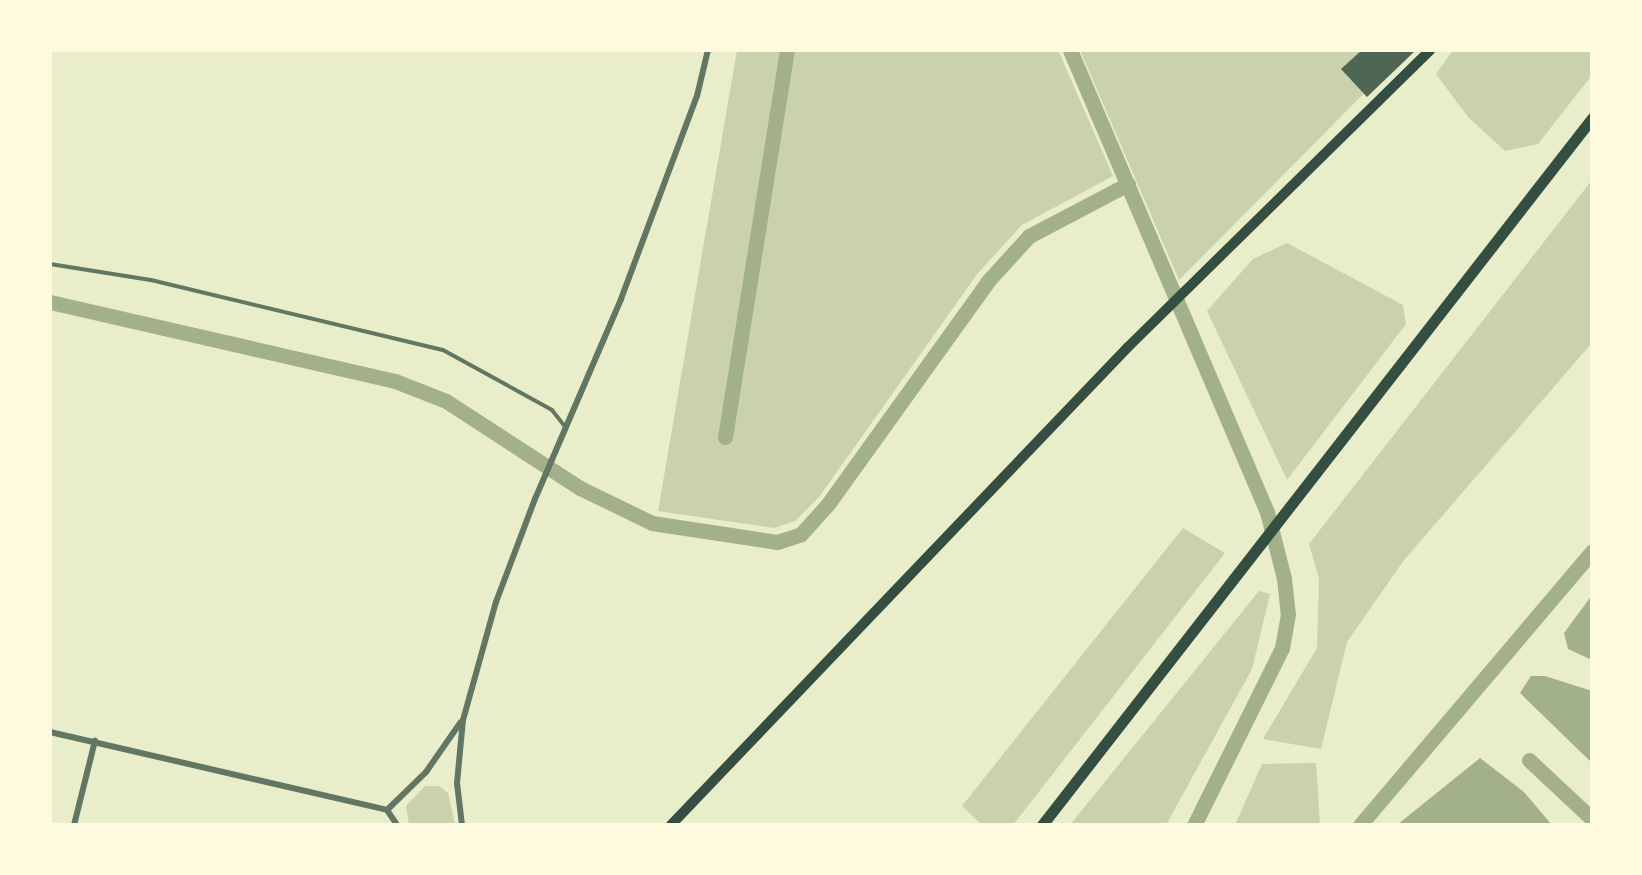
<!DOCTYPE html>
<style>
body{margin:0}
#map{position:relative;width:1642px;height:875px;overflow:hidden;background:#e9edc9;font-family:Helvetica,sans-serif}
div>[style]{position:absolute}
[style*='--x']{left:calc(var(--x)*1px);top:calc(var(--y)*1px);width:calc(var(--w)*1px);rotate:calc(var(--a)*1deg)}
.green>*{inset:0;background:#cad2ad}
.water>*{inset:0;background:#a3b18a}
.canal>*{height:15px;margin:-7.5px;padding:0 7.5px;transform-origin:7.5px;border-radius:7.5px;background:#a3b18a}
.building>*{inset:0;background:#4f6655}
.service>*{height:4px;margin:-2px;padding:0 2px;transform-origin:2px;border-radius:2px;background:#617663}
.minor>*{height:6px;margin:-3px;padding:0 3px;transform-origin:3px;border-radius:3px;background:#617663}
.secondary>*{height:10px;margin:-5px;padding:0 5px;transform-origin:5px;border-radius:5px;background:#344e41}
.trunk>*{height:11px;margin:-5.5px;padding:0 5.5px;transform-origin:5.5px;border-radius:5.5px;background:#344e41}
span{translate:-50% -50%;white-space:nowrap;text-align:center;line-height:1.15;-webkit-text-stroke:8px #fefae0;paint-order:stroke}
.frame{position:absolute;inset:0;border:52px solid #fefae0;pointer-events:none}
</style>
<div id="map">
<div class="green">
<div style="clip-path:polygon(737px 50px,1058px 50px,1113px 176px,1022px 225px,978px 273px,819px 497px,795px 521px,774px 528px,658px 511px)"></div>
<div style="clip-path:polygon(1080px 50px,1407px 50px,1179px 280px)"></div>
<div style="clip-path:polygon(1453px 50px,1592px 50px,1592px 75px,1538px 144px,1505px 151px,1468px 117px,1436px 74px)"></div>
<div style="clip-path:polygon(1592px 180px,1592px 343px,1404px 560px,1347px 642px,1321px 749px,1263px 739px,1317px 648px,1319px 579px,1309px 544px)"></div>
<div style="clip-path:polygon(1287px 243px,1403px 305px,1406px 324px,1287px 480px,1207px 311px,1253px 259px)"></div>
<div style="clip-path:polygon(1183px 528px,1225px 553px,1013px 825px,982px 825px,962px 806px)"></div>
<div style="clip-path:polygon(1259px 591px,1270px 594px,1252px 669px,1166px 825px,1070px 825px)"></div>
<div style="clip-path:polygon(1316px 763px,1320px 825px,1235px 825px,1262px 764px)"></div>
<div style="clip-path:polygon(425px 786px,439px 786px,448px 793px,455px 825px,409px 825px,406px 806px)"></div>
</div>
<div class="water">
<div style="clip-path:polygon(1592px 595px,1592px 660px,1568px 649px,1564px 633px)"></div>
<div style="clip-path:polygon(1531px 676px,1545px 676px,1592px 691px,1592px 763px,1520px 693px)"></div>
<div style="clip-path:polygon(1480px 758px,1524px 792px,1552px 825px,1397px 825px)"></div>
</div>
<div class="canal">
<div style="--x:1070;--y:50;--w:502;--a:66.91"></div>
<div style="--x:1267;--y:512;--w:68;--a:75.6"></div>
<div style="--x:1284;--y:578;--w:36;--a:84"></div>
<div style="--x:1288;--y:614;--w:35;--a:100"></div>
<div style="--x:1282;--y:648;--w:198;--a:116.4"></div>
<div style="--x:50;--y:302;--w:354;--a:12.9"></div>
<div style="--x:395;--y:381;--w:55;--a:21.4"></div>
<div style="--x:446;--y:401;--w:160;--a:33"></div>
<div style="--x:580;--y:488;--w:80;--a:25.9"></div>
<div style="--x:652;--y:523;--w:126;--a:8.6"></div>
<div style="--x:777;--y:542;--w:25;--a:-18"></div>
<div style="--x:801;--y:534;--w:40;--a:-48"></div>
<div style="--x:828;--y:504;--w:274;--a:-54.3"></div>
<div style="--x:988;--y:281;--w:61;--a:-47.7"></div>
<div style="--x:1029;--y:236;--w:112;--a:-27.7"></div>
<div style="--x:725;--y:437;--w:392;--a:-80.9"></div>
<div style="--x:1529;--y:760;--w:86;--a:43.1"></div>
<div style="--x:1360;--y:825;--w:359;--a:-49.7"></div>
</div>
<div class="building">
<div style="clip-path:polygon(1362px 50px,1416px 50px,1367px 97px,1341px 69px)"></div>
</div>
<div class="service">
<div style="--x:50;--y:264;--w:102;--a:9"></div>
<div style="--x:151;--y:280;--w:300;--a:13.5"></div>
<div style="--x:443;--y:350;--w:124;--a:28.8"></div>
<div style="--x:552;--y:410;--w:23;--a:52"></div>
</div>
<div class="minor">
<div style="--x:50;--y:732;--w:346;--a:13"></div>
<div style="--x:387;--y:810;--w:18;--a:56"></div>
<div style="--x:387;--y:810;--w:54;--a:-44.3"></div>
<div style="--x:426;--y:772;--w:60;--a:-55.2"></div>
<div style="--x:74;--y:825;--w:87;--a:-76"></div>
<div style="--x:462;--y:825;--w:42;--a:-96.8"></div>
<div style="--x:457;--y:783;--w:63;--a:-84.6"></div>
<div style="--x:463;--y:720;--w:123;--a:-74.4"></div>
<div style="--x:496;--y:602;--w:110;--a:-69.3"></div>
<div style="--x:535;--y:499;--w:218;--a:-66.7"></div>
<div style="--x:621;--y:299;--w:217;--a:-69.5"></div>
<div style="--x:697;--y:96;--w:47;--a:-76.6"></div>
</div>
<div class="secondary">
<div style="--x:671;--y:825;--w:661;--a:-46.29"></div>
<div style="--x:1128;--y:347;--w:424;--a:-44.5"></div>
</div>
<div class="trunk">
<div style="--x:1042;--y:825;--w:896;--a:-52.12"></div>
</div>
<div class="frame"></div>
</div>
